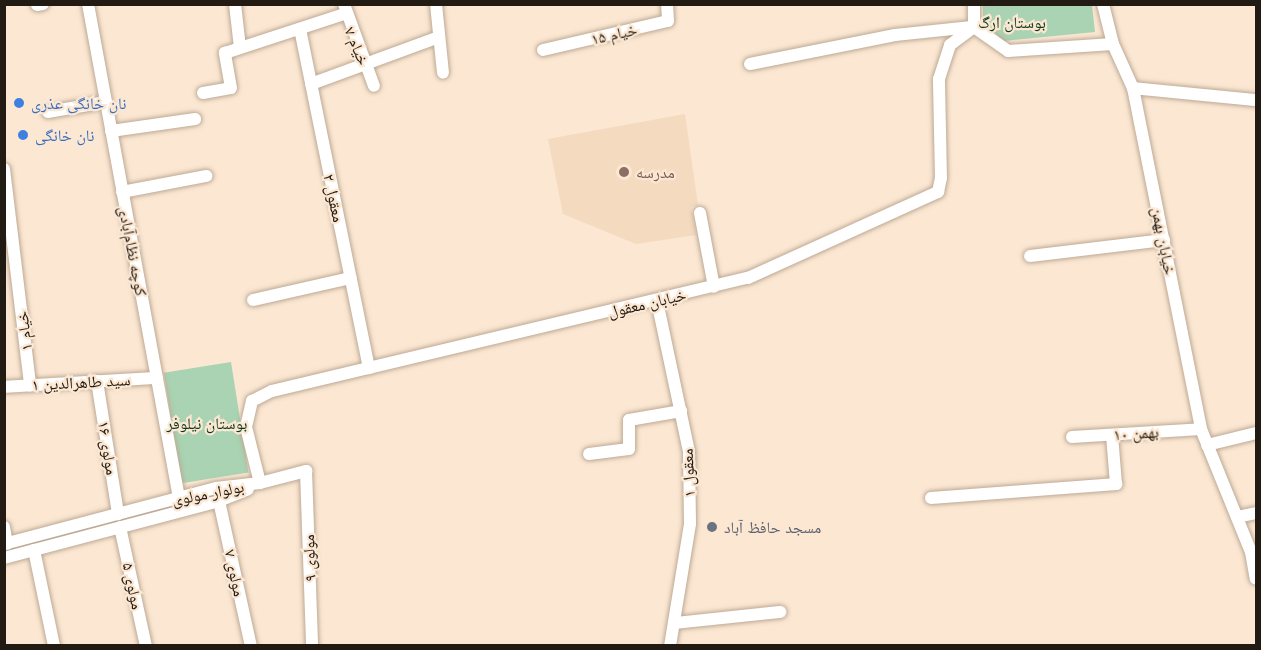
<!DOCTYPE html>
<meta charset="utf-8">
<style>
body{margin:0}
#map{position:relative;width:1261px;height:650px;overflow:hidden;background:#fbe7d2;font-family:Inter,"Noto Naskh Arabic",sans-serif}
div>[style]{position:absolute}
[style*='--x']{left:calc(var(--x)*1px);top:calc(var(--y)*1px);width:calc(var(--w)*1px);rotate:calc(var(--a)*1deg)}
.built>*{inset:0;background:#f4dabf}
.green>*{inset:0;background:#a9d3b2;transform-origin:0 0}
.roads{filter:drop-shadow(0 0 2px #bda995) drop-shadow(0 0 2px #bda995)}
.minor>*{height:12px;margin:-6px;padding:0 6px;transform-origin:6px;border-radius:6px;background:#fff}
.dots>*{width:16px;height:16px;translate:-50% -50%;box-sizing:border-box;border:3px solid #fbe7d2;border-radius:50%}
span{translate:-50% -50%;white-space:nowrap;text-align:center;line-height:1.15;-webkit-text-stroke:4.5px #fbe7d2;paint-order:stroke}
.park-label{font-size:16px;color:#073719}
.street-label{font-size:16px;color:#221b13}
.shop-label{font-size:16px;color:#366cbe}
.left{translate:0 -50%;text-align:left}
.education-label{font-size:16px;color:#785e54}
.worship-label{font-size:16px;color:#5b616d}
.frame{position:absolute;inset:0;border:6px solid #221b13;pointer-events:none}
</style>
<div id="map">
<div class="built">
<div style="clip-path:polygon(685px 114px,698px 205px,691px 207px,696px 235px,636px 244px,563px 214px,548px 139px)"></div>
</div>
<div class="green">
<div style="clip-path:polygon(983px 5px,1092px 5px,1095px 32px,1004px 41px,983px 22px)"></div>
<div style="left:231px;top:362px;width:112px;height:68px;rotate:81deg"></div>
</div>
<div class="roads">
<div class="minor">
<div style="--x:88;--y:4;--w:502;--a:79.56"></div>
<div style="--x:235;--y:4;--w:44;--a:83.5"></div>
<div style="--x:344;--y:4;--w:87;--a:69.9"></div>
<div style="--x:436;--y:4;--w:69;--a:84.2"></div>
<div style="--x:974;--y:4;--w:23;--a:90"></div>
<div style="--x:1103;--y:4;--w:41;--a:76"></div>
<div style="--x:37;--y:5;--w:6;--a:-9"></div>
<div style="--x:974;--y:27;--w:42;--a:35.2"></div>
<div style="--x:1008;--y:51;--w:105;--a:-3.8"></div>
<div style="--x:1113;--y:44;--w:48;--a:65.6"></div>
<div style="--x:1133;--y:88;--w:348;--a:78.7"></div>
<div style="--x:1201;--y:429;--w:133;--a:67.9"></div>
<div style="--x:1251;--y:552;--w:27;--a:80"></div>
<div style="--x:300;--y:29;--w:346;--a:78.5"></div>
<div style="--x:543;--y:50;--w:128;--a:-13.1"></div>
<div style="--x:668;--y:21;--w:17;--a:-93"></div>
<div style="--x:750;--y:64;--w:148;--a:-11.3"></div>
<div style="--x:895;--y:35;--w:77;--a:-5.9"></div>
<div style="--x:311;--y:84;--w:136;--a:-20.2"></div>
<div style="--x:1133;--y:88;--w:124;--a:5.6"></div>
<div style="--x:203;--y:93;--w:28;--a:-10"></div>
<div style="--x:231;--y:88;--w:36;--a:-100"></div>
<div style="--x:225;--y:53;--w:125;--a:-18.1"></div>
<div style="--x:48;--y:112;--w:59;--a:-9.8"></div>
<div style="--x:111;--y:131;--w:85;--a:-8.1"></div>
<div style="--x:4;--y:169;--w:218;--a:83.1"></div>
<div style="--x:122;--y:192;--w:86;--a:-10.8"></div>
<div style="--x:700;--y:213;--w:75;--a:79.3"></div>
<div style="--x:1030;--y:256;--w:135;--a:-6.8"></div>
<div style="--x:253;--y:300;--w:100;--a:-12.7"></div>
<div style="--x:657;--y:301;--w:153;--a:78"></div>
<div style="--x:689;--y:451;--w:73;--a:89.2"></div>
<div style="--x:690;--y:524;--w:124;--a:99.3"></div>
<div style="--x:97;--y:381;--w:135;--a:81"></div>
<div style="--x:4;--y:387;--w:153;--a:-3.4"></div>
<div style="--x:1072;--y:437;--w:129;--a:-3.5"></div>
<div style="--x:1207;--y:445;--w:50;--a:-13.8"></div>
<div style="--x:589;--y:454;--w:40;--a:-7.1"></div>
<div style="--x:629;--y:449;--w:29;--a:-90"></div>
<div style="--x:629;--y:420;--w:53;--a:-9.8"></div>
<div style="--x:260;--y:483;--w:58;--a:-104"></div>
<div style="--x:246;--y:427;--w:27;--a:-77"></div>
<div style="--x:252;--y:401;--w:22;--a:-27"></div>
<div style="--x:272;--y:391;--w:489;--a:-13.4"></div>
<div style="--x:748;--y:278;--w:209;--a:-24.4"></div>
<div style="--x:938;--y:192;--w:14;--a:-78"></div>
<div style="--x:941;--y:178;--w:99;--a:-91.2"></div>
<div style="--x:939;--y:79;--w:36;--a:-72"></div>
<div style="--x:950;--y:45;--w:30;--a:-37"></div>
<div style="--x:931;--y:498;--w:186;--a:-4.3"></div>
<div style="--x:1116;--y:484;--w:49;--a:-94.7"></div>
<div style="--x:219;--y:501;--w:148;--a:77.6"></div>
<div style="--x:1237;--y:517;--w:19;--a:-12"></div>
<div style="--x:4;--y:527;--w:17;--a:80"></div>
<div style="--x:120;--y:527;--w:122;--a:77.7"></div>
<div style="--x:4;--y:544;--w:219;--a:-14.8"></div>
<div style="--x:216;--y:488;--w:44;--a:-6.5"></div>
<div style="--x:260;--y:483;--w:48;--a:-14.6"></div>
<div style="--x:306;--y:471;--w:175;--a:88"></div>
<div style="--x:34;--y:550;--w:98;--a:78.2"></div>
<div style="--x:4;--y:558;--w:222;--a:-14.8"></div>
<div style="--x:219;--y:501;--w:31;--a:-22"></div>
<div style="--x:675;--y:623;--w:106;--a:-6"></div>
</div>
</div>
<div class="dots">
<div style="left:19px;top:103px;background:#3f7fe0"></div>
<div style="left:23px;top:135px;background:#3f7fe0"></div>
<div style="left:624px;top:172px;background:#8d6e63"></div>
<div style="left:712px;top:527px;background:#6b7280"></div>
</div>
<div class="park-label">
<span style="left:1012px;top:22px">بوستان ارگ</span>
<span style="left:207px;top:423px">بوستان نیلوفر</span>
</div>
<div class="street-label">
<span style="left:614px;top:34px;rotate:-13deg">خیام ۱۵</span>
<span style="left:357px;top:46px;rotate:67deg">خیام ۷</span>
<span style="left:334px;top:198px;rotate:78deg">معقول ۲</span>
<span style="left:1164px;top:241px;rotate:79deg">خیابان بهمن</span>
<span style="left:133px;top:251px;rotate:79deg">کوچه نظام‌آبادی</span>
<span style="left:647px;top:303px;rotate:-13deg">خیابان معقول</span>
<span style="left:24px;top:331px;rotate:-97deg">خیام ۱</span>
<span style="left:81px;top:382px;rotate:-3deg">سید طاهرالدین ۱</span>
<span style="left:1136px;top:433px;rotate:-4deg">بهمن ۱۰</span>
<span style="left:108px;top:448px;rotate:81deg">مولوی ۱۶</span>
<span style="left:688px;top:473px;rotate:-93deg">معقول ۱</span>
<span style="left:208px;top:493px;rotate:-11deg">بولوار مولوی</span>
<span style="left:309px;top:558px;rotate:-92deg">مولوی ۹</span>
<span style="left:235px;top:573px;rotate:78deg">مولوی ۷</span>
<span style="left:133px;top:586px;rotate:78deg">مولوی ۵</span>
</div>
<div class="shop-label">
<span class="left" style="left:31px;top:103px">نان خانگی عذری</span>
<span class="left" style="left:35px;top:135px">نان خانگی</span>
</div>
<div class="education-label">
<span class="left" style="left:636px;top:172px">مدرسه</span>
</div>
<div class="worship-label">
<span class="left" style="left:724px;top:527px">مسجد حافظ آباد</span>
</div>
<div class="frame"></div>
</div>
